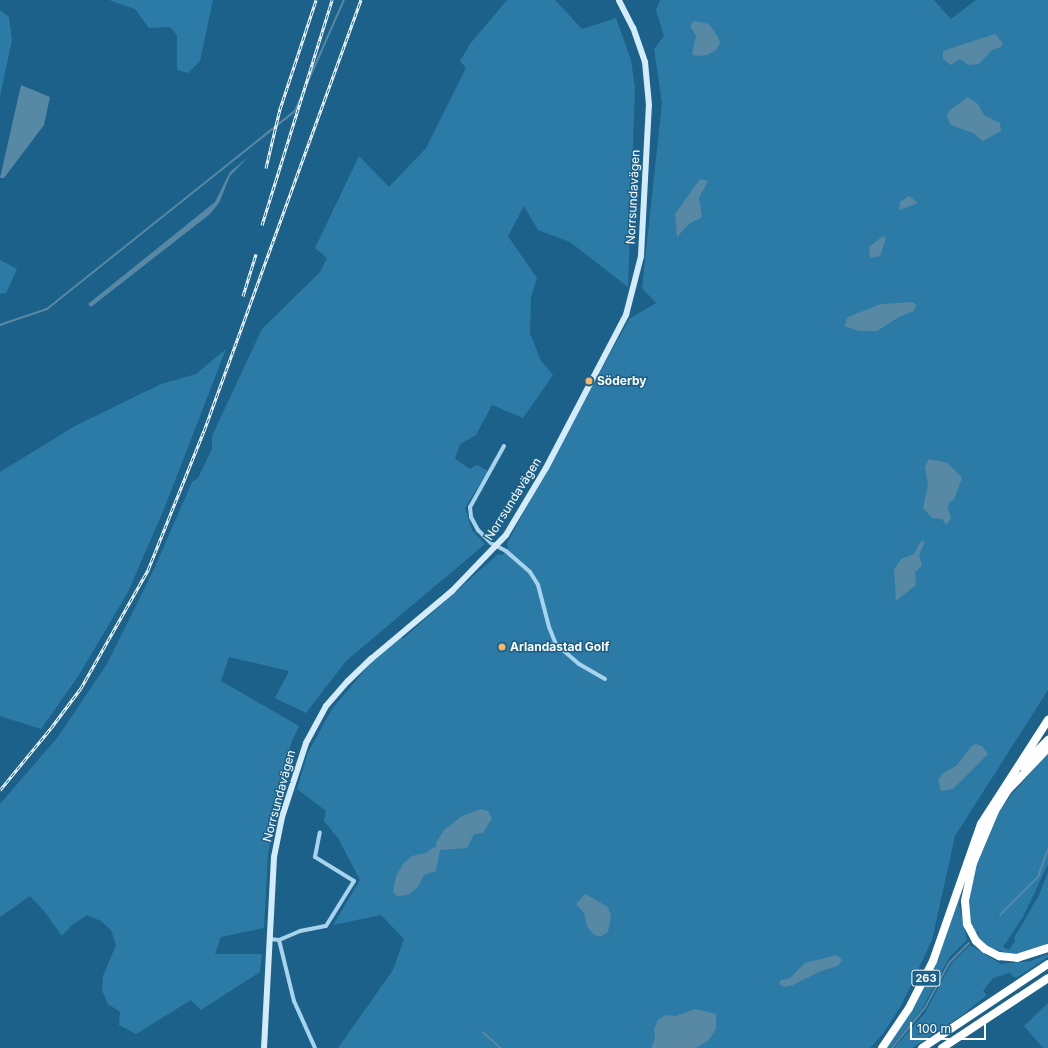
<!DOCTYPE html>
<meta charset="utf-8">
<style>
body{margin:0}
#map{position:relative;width:1048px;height:1048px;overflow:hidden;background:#1c618a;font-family:Inter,sans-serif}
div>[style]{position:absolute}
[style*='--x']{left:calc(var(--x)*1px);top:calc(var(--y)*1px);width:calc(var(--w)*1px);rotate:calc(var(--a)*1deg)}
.green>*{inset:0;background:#2c7ba6}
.water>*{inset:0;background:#5788a4}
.stream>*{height:1.5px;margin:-0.75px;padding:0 0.75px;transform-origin:0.75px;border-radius:0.75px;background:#5788a4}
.street>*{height:4px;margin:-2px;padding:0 2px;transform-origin:2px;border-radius:2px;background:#a7d4ec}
.secondary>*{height:6px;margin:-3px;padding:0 3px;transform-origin:3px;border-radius:3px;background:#d4ebf9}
.highway>*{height:8px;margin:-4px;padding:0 4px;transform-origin:4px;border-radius:4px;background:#fff}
.rail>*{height:3px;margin-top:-1.5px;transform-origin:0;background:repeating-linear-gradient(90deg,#1c618a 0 4.5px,#fff 0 9px);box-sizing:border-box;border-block:1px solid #fff}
.dots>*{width:11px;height:11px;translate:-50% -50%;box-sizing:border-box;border:2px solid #1c618a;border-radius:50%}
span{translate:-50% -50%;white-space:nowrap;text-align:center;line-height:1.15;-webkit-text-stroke:3px #1c618a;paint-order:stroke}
.shield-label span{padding:1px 3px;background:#1c618a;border:1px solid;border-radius:3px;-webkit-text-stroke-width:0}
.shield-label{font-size:11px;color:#fff;font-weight:700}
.street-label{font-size:12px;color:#fff}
.poi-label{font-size:12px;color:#fff;font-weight:700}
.left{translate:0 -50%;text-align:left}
.scale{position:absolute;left:910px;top:1022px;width:76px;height:18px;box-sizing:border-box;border:2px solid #fff;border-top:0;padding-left:5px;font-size:12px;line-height:14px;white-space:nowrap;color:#fff;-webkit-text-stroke:3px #1c618a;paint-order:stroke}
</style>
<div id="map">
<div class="green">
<div style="clip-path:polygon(109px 0,213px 0,200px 61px,188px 73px,177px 70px,177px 35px,170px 27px,149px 28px,135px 9px)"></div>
<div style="clip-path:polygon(507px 0,555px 0,582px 29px,616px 18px,631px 60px,635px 88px,628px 287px,570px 242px,538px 230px,524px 206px,508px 236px,537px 278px,531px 297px,530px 333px,541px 361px,553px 375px,523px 418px,492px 405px,476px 435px,460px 444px,455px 459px,470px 469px,477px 465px,488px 471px,465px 508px,472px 530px,485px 544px,346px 661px,306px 713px,275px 698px,289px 671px,229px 657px,221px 681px,299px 726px,291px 743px,268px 853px,264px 928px,221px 937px,215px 954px,262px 954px,260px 972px,201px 1010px,191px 1000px,136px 1034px,119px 1025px,120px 1012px,108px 1004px,102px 990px,103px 976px,116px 945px,111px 930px,101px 921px,87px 915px,72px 925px,62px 936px,44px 911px,30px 896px,0 917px,0 804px,57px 738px,107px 664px,155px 567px,192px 482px,198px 478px,212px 449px,212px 436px,262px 329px,320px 272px,327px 258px,315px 248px,359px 156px,389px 187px,426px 148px,466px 68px,460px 61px,470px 44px)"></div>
<div style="clip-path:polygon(660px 0,934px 0,951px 19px,976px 0,1048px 0,1048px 690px,955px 836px,932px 940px,902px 1004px,883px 1034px,870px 1048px,338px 1048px,393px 970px,404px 939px,381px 915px,333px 925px,360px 880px,338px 838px,324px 821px,326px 811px,297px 789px,308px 752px,332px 709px,374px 659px,401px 637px,404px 638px,498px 554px,502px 555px,508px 549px,507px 543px,629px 319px,656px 303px,642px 288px,662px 103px,654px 49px,664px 36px,656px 10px)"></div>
<div style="clip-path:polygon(0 10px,9px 17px,12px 40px,0 96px)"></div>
<div style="clip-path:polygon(0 260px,17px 269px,6px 293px,0 294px)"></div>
<div style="clip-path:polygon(226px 349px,164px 509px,128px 592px,79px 675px,41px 729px,0 716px,0 472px,75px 426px,161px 384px,196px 374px)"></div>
<div style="clip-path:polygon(1048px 753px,1048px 864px,1023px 917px,1003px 947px,1009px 950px,1015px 941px,1014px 938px,1039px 895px,1048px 872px,1048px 945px,1016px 956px,983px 945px,978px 937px,979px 933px,974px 931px,968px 912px,971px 884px,975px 865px,996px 815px,1012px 794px)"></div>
<div style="clip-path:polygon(965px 876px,959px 904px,967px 940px,949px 958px,922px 1009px,890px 1048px,885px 1048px,908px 1015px)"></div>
<div style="clip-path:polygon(970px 945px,1001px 964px,1031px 961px,1048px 954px,1048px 957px,1016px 978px,1009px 973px,993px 978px,983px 991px,987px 995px,962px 1015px,912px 1048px,894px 1048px,925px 1013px,951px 964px)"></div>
<div style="clip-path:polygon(1048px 1003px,1048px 1048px,1043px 1048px,1024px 1026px)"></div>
</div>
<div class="water">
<div style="clip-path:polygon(694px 21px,709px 24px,718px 37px,720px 43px,716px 50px,708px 55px,696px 56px,692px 54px,696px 36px,690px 26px)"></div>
<div style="clip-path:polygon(995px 34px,1003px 43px,1001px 47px,992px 50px,979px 64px,968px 65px,960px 59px,951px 65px,943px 59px,943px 51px)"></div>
<div style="clip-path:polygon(21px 85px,50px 97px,44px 125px,4px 178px,0 178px)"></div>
<div style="clip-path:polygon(968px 97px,978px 104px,984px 115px,1000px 123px,1001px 131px,983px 141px,973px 133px,951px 125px,947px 117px,949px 111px)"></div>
<div style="clip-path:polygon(248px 157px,230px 176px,219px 203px,210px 214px,91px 307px,88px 304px,215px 202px,230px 172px)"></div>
<div style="clip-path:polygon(700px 179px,708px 181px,699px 198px,702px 217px,689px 224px,677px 237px,675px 214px)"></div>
<div style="clip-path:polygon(909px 196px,918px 203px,899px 210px,900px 202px)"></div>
<div style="clip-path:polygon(883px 236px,886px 238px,880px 256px,870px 258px,869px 247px)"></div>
<div style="clip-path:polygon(913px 302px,916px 305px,914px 311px,899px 317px,877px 331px,859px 331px,844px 326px,848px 317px,881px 304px)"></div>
<div style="clip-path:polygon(929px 459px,948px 463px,962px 478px,954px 499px,949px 503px,948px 508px,951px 518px,946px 525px,942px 519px,932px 518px,923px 508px,928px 485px,925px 467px)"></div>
<div style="clip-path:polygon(921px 541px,925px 542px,919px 555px,922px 566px,915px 572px,916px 585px,896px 601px,894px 570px,901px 559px,914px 554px)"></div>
<div style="clip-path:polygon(976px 744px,982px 746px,988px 754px,953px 789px,941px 791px,938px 780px,943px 773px,956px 766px,972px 746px)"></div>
<div style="clip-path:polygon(481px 809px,488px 811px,492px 818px,483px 833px,474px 834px,467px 848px,440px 850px,436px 871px,424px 875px,418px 887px,408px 895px,397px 896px,393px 892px,396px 876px,403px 864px,412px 856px,426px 853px,434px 847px,436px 848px,436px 843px,444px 830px,462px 816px)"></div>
<div style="clip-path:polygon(585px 894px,608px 907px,611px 916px,608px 932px,600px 937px,593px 934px,587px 926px,584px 913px,576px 904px)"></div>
<div style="clip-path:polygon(837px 955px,842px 960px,838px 966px,821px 971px,791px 986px,784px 987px,779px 984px,781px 980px,790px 978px,805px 963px)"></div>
<div style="clip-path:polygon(695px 1009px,716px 1014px,716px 1029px,708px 1041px,695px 1048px,651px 1048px,655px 1039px,654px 1029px,658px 1020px,666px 1015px,676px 1016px)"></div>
</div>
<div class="stream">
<div style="--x:0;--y:325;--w:50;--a:-18.8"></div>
<div style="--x:47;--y:309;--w:317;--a:-38.6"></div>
<div style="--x:295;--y:111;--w:121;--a:-66.2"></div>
<div style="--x:1000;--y:915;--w:54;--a:-45"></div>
<div style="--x:1038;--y:877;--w:29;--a:-70"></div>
<div style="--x:483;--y:1032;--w:24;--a:42"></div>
<div style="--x:892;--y:1048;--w:52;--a:-50.5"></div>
<div style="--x:925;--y:1008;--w:51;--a:-61.9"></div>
<div style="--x:949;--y:963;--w:28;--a:-45"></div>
</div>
<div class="street">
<div style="--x:504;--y:446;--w:70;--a:119.1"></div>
<div style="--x:470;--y:507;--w:10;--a:84"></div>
<div style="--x:471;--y:517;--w:15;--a:62"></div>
<div style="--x:478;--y:530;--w:18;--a:45"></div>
<div style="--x:491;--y:543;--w:17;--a:28"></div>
<div style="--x:506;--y:551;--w:32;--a:41"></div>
<div style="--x:530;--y:572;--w:15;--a:58"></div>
<div style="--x:538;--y:585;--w:43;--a:75.3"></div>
<div style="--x:549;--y:627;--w:18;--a:68"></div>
<div style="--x:556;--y:644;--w:30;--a:41"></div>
<div style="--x:579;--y:664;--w:30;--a:30"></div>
<div style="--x:270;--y:939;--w:9;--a:6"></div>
<div style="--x:279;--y:940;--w:63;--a:76.2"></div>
<div style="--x:294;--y:1001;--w:51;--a:65.9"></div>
<div style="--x:279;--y:940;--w:23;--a:-23"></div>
<div style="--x:300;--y:931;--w:26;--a:-11"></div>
<div style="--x:326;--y:926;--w:53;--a:-58.1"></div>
<div style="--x:354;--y:881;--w:46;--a:-148.4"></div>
<div style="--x:315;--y:857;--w:25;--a:-79"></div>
</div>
<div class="secondary">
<div style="--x:264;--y:1048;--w:191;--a:-87"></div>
<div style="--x:274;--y:857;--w:41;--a:-78.7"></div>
<div style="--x:282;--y:817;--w:78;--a:-72"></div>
<div style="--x:306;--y:743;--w:42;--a:-61.6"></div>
<div style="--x:326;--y:706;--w:33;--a:-49"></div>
<div style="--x:348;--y:681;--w:32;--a:-44"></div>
<div style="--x:371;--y:659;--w:106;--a:-40"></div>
<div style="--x:452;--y:591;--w:78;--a:-46"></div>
<div style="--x:506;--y:535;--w:78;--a:-59.2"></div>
<div style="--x:546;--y:468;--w:173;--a:-62.4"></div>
<div style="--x:626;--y:315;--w:61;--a:-75.7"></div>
<div style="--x:641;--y:256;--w:151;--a:-87"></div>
<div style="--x:649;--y:105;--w:43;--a:-95.3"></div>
<div style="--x:645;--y:62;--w:36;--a:-109"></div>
<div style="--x:633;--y:28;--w:31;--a:-117"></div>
</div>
<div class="highway">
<div style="--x:1048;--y:748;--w:58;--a:133.6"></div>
<div style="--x:1008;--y:790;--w:25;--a:122"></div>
<div style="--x:995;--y:811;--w:56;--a:112.9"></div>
<div style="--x:973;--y:863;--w:39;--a:102"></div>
<div style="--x:965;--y:901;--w:23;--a:85"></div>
<div style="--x:967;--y:924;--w:19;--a:62"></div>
<div style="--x:976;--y:941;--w:12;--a:42"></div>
<div style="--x:985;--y:949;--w:16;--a:27"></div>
<div style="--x:999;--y:956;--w:18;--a:6"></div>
<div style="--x:1017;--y:958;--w:33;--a:-18"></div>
<div style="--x:1022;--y:766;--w:37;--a:-45"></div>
<div style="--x:882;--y:1048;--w:48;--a:-56"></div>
<div style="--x:909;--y:1008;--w:53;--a:-62.9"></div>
<div style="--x:933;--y:961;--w:145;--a:-70.7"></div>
<div style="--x:981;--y:824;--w:124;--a:-57.2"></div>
<div style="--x:922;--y:1048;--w:151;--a:-33.7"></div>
<div style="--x:942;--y:1048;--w:127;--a:-33.4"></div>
</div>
<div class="rail">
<div style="--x:266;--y:168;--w:61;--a:-76.7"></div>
<div style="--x:280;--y:109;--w:115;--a:-71.7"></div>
<div style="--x:262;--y:225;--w:236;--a:-72.7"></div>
<div style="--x:243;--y:296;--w:44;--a:-72.8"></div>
<div style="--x:0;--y:790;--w:80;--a:-50.6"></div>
<div style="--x:51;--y:728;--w:50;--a:-53.1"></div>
<div style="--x:81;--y:688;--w:136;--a:-60.4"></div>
<div style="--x:148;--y:570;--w:150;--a:-68.1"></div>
<div style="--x:204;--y:431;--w:459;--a:-70"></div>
</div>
<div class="dots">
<div style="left:589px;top:381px;background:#fcb465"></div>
<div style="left:502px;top:647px;background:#fcb465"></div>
</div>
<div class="shield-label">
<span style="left:926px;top:978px">263</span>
</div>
<div class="street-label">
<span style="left:633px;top:197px;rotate:-87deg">Norrsundavägen</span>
<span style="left:513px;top:499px;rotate:-58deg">Norrsundavägen</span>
<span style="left:279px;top:796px;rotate:-75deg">Norrsundavägen</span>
</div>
<div class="poi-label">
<span class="left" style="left:597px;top:381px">Söderby</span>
<span class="left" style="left:510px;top:647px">Arlandastad Golf</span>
</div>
<div class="scale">100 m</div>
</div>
